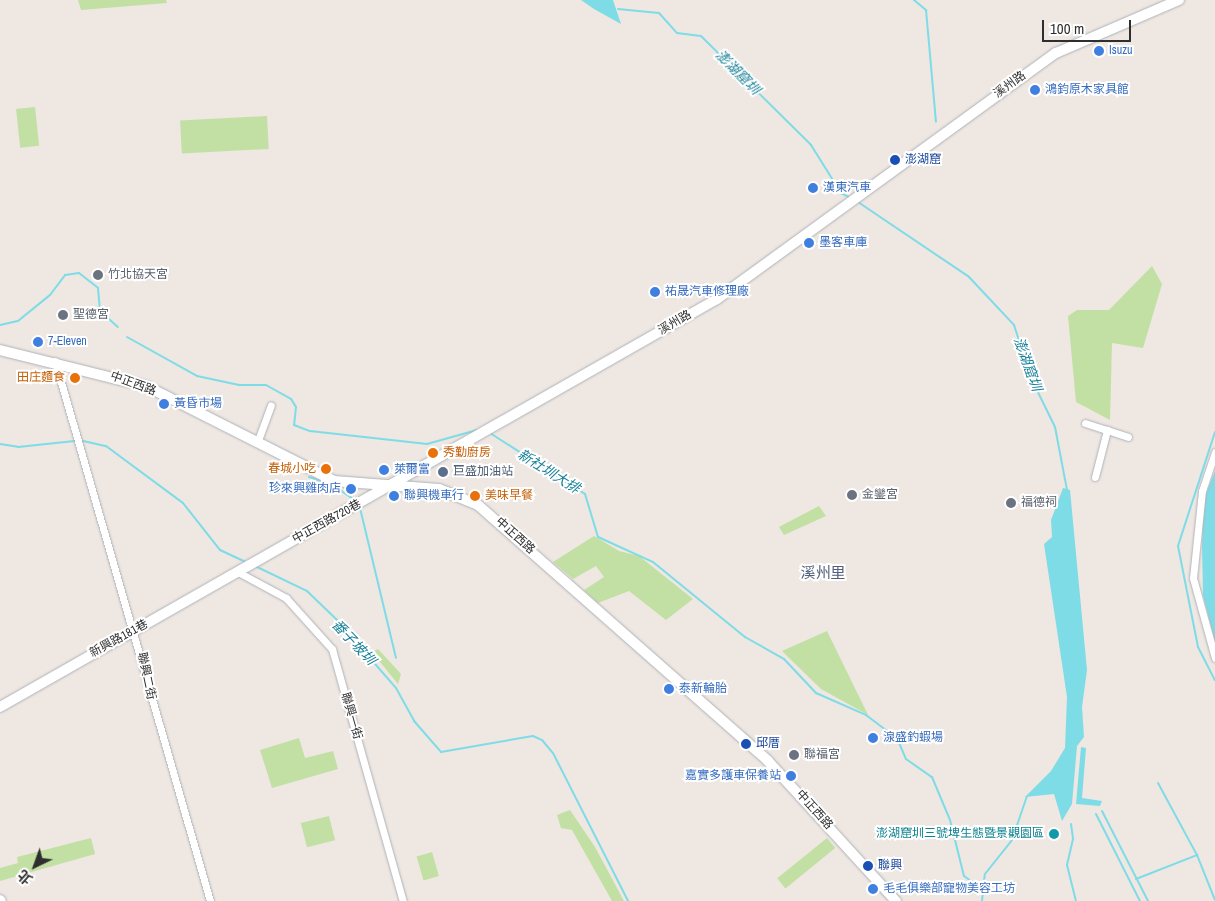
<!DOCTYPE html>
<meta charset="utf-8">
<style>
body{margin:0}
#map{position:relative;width:1215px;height:901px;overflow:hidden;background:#eee7e2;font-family:"Archivo Narrow","Noto Sans TC",sans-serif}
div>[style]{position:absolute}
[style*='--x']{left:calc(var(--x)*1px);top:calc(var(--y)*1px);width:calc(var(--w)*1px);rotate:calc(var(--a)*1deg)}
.green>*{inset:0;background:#c2e0a3;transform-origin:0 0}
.water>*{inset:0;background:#7edce7}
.stream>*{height:2px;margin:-1px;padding:0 1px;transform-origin:1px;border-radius:1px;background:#7edce7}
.roads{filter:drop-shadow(0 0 1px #aeb2b9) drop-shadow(0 0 1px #aeb2b9)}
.street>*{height:7px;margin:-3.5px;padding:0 3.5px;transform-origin:3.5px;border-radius:3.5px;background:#fff}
.secondary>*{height:10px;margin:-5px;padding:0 5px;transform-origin:5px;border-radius:5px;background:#fff}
.dots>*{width:14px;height:14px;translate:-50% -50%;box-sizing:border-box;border:2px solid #fff;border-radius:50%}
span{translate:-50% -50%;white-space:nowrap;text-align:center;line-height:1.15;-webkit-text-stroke:4px #fff;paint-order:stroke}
.shop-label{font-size:12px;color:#366cbe}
.left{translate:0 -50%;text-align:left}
.right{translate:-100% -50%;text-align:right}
.street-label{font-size:12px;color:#2e2e2e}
.transit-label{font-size:12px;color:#164399}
.worship-label{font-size:12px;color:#5b616d}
.food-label{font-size:12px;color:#c56008}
.service-label{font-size:12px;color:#4e5e75}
.culture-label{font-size:12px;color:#0d838f}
.water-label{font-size:14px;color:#188198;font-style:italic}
.quarter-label{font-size:15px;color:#51607c}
.north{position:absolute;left:10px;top:841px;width:50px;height:50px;-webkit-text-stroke:4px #fff;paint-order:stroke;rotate:222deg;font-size:14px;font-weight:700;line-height:20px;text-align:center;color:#2e2e2e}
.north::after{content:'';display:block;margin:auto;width:18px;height:22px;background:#2e2e2e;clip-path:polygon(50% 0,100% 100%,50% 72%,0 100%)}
.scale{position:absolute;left:1042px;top:20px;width:89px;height:22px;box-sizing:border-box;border:2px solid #2e2e2e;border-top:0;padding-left:6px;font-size:15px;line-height:18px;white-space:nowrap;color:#2e2e2e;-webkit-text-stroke:4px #fff;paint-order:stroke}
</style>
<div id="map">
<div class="green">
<div style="clip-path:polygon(78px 0,166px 0,167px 3px,81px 10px)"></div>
<div style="left:35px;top:107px;width:39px;height:19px;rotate:84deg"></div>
<div style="left:267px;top:116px;width:33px;height:87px;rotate:87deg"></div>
<div style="clip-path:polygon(1152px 266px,1162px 284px,1143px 348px,1112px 343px,1110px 420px,1076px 402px,1068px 316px,1077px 310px,1109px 310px)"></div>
<div style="clip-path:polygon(819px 506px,826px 516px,784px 535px,779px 527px)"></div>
<div style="clip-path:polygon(594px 536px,619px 551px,639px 556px,693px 599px,666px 620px,629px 591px,598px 603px,584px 590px,604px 577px,596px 566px,573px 579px,553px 562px)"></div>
<div style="clip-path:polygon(827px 631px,868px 715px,821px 689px,782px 651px)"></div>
<div style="clip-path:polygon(378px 649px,401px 674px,398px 684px,372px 652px)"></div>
<div style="clip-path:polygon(299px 738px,305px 758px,333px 751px,338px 769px,272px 788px,260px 750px)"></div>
<div style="clip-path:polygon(570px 810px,595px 847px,624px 901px,612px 901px,572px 830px,561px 828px,557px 815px)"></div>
<div style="left:329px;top:816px;width:25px;height:29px;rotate:76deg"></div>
<div style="clip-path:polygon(91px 838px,95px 854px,0 881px,0 868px,18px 863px,17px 857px)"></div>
<div style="left:827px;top:838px;width:13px;height:64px;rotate:51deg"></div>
<div style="left:432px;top:852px;width:25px;height:16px;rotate:74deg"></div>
</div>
<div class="water">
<div style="clip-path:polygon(581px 0,613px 0,621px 24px,594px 9px)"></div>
<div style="clip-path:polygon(1215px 471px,1215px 642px,1203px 595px,1202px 545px,1204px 499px)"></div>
<div style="clip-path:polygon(1063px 488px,1070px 490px,1087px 670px,1082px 707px,1084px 737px,1077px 746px,1072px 804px,1062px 821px,1054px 794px,1025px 797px,1051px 771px,1065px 748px,1067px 697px,1044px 544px,1052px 537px,1051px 520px)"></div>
<div style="clip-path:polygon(1081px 747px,1086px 748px,1082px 798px,1102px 801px,1100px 806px,1076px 804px)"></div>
</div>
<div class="stream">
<div style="--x:914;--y:0;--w:16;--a:40"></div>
<div style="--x:926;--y:10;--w:112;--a:84.9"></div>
<div style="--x:618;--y:9;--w:41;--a:5.6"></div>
<div style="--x:659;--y:13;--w:27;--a:48"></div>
<div style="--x:677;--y:33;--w:24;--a:7"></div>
<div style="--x:701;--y:36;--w:155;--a:44.7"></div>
<div style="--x:811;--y:145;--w:57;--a:58"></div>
<div style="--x:841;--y:193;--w:9;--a:27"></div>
<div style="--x:858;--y:202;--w:134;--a:34"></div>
<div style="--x:969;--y:277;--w:66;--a:46.8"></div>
<div style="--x:1014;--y:325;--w:58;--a:71.9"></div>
<div style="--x:1032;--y:380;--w:52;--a:63.9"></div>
<div style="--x:1055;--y:427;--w:64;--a:79.2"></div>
<div style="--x:0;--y:325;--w:18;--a:-13"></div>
<div style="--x:18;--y:321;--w:41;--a:-39.1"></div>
<div style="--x:50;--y:295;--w:25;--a:-53"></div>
<div style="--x:65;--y:275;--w:14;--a:-8"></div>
<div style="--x:79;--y:273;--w:24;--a:38"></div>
<div style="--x:98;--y:288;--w:23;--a:85"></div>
<div style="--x:100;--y:311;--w:24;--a:42"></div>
<div style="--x:127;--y:337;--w:80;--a:29.1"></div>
<div style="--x:197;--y:376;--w:43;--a:12.1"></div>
<div style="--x:239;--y:385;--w:27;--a:0"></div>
<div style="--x:266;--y:385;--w:29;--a:29"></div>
<div style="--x:291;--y:399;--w:9;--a:58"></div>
<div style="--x:296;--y:407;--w:18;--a:96"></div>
<div style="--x:294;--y:425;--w:17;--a:21"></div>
<div style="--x:310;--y:431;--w:118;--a:6.3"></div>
<div style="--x:427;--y:444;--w:52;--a:-15.6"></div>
<div style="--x:1215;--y:432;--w:120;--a:108"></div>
<div style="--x:1178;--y:546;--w:103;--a:78.8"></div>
<div style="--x:1198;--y:647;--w:37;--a:63"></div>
<div style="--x:490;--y:433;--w:113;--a:32.7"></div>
<div style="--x:585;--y:494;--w:45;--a:73.2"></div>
<div style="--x:598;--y:537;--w:60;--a:24.4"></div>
<div style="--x:653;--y:562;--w:119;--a:39.2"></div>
<div style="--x:745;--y:637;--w:45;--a:29.4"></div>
<div style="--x:784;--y:659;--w:47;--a:46.7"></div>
<div style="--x:816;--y:693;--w:55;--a:23.7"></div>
<div style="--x:866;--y:715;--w:39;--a:37"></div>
<div style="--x:897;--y:738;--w:23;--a:67"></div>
<div style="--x:906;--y:759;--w:32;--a:35"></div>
<div style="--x:932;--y:777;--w:47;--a:67.3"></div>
<div style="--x:950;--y:820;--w:58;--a:76"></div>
<div style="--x:964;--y:876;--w:22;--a:36"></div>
<div style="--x:79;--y:440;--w:28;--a:13"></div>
<div style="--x:106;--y:446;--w:96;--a:36.5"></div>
<div style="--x:183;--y:503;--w:60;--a:51.8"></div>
<div style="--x:220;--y:550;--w:29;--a:25"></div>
<div style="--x:0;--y:444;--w:18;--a:9"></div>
<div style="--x:18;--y:447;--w:57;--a:-6"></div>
<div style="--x:309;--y:477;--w:20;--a:18"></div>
<div style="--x:334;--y:486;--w:25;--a:34"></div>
<div style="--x:360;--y:508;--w:154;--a:76.5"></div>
<div style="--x:255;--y:566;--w:58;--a:25.7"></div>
<div style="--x:307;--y:591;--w:40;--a:44"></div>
<div style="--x:336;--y:619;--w:91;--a:49"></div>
<div style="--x:396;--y:688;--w:38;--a:61"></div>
<div style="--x:414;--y:721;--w:41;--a:48.9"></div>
<div style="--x:441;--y:752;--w:93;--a:-9.9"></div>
<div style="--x:533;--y:736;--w:10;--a:24"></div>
<div style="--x:542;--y:740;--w:17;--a:50"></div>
<div style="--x:553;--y:753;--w:166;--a:63.1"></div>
<div style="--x:1158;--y:783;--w:82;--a:61.6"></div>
<div style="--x:1197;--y:855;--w:48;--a:68.2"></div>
<div style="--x:1102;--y:811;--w:101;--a:62.9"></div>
<div style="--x:1096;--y:814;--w:97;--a:63.2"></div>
<div style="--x:1071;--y:824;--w:15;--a:82"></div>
<div style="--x:1073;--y:839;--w:27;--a:103"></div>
<div style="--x:1067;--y:865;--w:37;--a:76"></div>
<div style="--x:1136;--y:879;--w:66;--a:-21.5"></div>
<div style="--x:982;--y:901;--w:27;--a:-84"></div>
<div style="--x:985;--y:874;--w:43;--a:-51.5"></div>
<div style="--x:1012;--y:840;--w:46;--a:-71.2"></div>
</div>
<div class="roads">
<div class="street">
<div style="--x:55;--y:361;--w:562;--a:73.98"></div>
<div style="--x:1085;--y:423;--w:23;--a:18"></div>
<div style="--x:257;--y:443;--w:40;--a:-69.8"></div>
<div style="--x:1215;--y:452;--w:41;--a:108.4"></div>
<div style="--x:1202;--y:491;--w:87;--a:95.9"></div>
<div style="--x:1193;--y:578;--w:83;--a:74.6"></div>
<div style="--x:1095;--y:477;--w:49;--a:-75.7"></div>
<div style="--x:1107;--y:430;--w:22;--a:18"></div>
<div style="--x:238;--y:572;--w:55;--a:28.4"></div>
<div style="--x:286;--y:598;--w:69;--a:48"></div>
<div style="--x:332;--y:649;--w:262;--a:74.3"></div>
</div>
<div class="secondary">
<div style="--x:0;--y:350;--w:153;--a:14"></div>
<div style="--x:148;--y:387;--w:208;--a:26.8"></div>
<div style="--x:334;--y:481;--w:105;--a:4.4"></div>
<div style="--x:439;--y:489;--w:42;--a:22.3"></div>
<div style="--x:478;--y:505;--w:387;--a:41.4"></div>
<div style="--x:768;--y:761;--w:190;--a:47.6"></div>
<div style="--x:0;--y:707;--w:825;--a:-29.64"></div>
<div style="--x:717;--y:299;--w:419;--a:-36"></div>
<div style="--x:1056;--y:53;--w:134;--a:-23.3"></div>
<div style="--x:0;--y:900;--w:1;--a:45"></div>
</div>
</div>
<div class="dots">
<div style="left:1099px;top:51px;background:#3f7fe0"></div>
<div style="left:1035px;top:90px;background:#3f7fe0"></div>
<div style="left:895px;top:160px;background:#1a4fb4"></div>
<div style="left:813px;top:188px;background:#3f7fe0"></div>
<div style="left:809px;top:243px;background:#3f7fe0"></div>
<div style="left:98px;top:275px;background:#6b7280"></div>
<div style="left:655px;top:292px;background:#3f7fe0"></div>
<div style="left:63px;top:315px;background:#6b7280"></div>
<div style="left:38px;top:342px;background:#3f7fe0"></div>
<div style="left:75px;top:378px;background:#e8710a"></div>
<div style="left:164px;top:404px;background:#3f7fe0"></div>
<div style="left:433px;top:453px;background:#e8710a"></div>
<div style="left:326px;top:469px;background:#e8710a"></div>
<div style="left:384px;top:470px;background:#3f7fe0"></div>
<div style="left:443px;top:472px;background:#5c6f8a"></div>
<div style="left:351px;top:489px;background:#3f7fe0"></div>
<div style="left:852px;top:495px;background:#6b7280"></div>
<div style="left:394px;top:496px;background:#3f7fe0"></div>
<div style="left:475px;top:496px;background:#e8710a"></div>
<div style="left:1011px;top:503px;background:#6b7280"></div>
<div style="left:669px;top:689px;background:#3f7fe0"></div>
<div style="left:873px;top:738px;background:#3f7fe0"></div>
<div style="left:746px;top:744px;background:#1a4fb4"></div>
<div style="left:794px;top:755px;background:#6b7280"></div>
<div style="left:791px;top:776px;background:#3f7fe0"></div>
<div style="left:1054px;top:834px;background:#0f9aa8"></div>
<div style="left:868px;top:866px;background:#1a4fb4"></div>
<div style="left:873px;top:889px;background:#3f7fe0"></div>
</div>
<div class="shop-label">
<span class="left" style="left:1109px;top:51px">Isuzu</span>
<span class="left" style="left:1045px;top:90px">鴻鈞原木家具館</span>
<span class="left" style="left:823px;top:188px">漢東汽車</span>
<span class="left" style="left:819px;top:243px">墨客車庫</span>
<span class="left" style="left:665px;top:292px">祐晟汽車修理廠</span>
<span class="left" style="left:48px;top:342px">7-Eleven</span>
<span class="left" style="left:174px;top:404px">黃昏市場</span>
<span class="left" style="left:394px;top:470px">萊爾富</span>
<span class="right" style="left:341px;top:489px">珍來興雞肉店</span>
<span class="left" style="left:404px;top:496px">聯興機車行</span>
<span class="left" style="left:679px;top:689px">泰新輪胎</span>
<span class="left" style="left:883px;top:738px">湶盛釣蝦場</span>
<span class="right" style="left:781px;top:776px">嘉實多護車保養站</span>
<span class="left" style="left:883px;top:889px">毛毛俱樂部寵物美容工坊</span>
</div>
<div class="street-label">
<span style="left:1010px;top:85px;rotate:-36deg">溪州路</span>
<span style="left:675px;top:323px;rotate:-30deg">溪州路</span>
<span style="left:133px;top:384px;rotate:20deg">中正西路</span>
<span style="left:327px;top:522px;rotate:-29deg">中正西路720巷</span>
<span style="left:515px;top:536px;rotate:42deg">中正西路</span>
<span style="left:119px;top:639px;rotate:-29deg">新興路181巷</span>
<span style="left:146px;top:676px;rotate:78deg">聯興二街</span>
<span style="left:351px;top:716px;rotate:74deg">聯興一街</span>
<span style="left:814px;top:810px;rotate:48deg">中正西路</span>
</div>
<div class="transit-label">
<span class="left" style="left:905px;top:160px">澎湖窟</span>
<span class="left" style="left:756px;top:744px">邱厝</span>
<span class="left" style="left:878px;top:866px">聯興</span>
</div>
<div class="worship-label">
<span class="left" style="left:108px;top:275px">竹北協天宮</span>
<span class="left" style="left:73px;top:315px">聖德宮</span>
<span class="left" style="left:862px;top:495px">金鑾宮</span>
<span class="left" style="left:1021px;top:503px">福德祠</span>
<span class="left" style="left:804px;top:755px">聯福宮</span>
</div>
<div class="food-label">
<span class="right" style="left:65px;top:378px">田庄麵食</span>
<span class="left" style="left:443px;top:453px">秀勤廚房</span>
<span class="right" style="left:316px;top:469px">春城小吃</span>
<span class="left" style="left:485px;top:496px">美味早餐</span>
</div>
<div class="service-label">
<span class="left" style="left:453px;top:472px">巨盛加油站</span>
</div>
<div class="culture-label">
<span class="right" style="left:1044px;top:834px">澎湖窟圳三號埤生態暨景觀園區</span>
</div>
<div class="water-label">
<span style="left:738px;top:72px;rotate:45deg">澎湖窟圳</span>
<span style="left:1028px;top:364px;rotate:70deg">澎湖窟圳</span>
<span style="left:549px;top:471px;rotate:32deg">新社圳大排</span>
<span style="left:354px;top:642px;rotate:47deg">番子坡圳</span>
</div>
<div class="quarter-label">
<span style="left:823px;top:573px">溪州里</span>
</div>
<div class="north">北</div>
<div class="scale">100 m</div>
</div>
